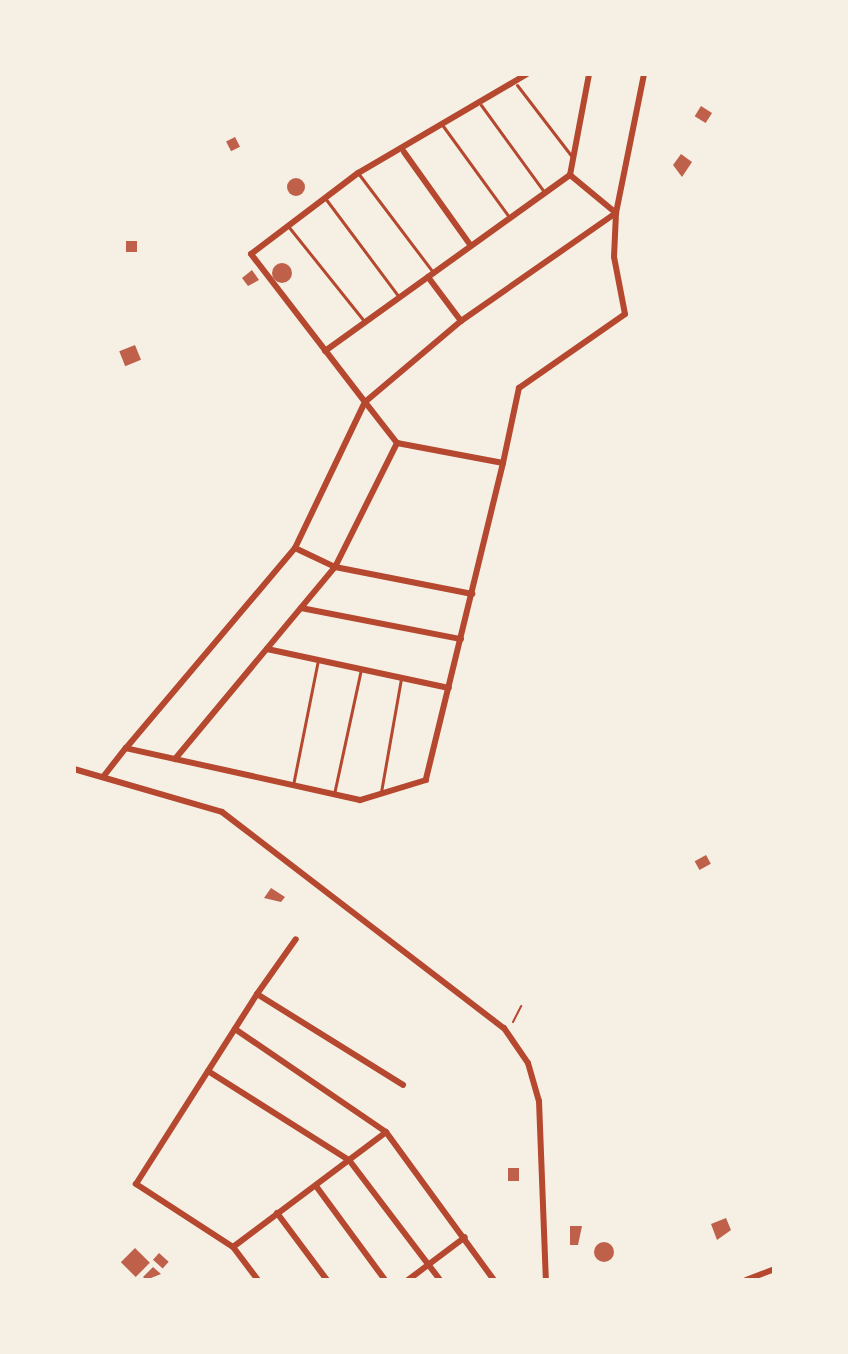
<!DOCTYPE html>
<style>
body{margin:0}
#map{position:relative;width:848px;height:1354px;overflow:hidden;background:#f6efe4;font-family:"Public Sans",sans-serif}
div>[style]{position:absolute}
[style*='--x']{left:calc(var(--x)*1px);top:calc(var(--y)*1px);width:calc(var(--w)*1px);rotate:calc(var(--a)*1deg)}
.building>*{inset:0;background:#bf614a;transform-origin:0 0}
.round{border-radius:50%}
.path>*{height:2px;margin:-1px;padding:0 1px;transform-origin:1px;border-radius:1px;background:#b5482f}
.service>*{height:3px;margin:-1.5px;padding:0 1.5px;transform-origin:1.5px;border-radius:1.5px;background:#b5482f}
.minor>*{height:6px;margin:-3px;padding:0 3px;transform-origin:3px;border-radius:3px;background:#b5482f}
span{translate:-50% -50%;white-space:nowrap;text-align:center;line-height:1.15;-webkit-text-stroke:8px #f6efe4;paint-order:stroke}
.frame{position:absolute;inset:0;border:76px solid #f6efe4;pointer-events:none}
</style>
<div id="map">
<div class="building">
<div style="left:701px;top:106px;width:13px;height:12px;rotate:32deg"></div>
<div style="left:235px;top:137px;width:11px;height:10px;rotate:63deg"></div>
<div style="clip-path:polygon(681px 154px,692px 162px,682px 177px,673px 165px)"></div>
<div class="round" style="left:287px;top:178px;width:18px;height:18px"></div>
<div style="left:126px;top:241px;width:11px;height:11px"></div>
<div class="round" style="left:272px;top:263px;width:20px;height:20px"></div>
<div style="clip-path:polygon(252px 270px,259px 280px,248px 286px,242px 278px)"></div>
<div style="left:135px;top:345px;width:16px;height:17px;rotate:68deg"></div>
<div style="left:706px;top:855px;width:10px;height:13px;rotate:61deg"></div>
<div style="clip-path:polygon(271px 888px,285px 897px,281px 902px,264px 898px)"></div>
<div style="left:508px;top:1168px;width:11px;height:13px"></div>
<div style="clip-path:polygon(726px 1218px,731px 1230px,717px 1240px,711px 1224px)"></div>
<div style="clip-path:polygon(570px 1226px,582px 1226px,578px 1245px,570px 1245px)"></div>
<div class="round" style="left:594px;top:1242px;width:20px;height:20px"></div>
<div style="left:135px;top:1248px;width:21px;height:20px;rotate:45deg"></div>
<div style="left:159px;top:1253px;width:13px;height:9px;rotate:42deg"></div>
<div style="clip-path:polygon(153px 1267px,161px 1274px,146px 1280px,143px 1277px)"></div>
</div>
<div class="path">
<div style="--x:513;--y:1022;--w:18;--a:-63"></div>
</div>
<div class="service">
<div style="--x:517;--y:85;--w:92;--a:52.5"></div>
<div style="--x:481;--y:105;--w:109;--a:54"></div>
<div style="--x:443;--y:126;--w:112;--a:54"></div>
<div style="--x:358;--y:173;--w:124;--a:52.9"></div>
<div style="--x:325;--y:198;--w:124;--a:53.2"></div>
<div style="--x:288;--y:226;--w:123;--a:51.3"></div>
<div style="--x:293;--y:785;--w:127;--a:-78.7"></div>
<div style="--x:381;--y:792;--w:116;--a:-80"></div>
<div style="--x:334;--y:794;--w:128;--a:-77.8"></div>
</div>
<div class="minor">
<div style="--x:527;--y:74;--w:196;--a:149.6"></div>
<div style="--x:358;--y:173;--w:134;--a:142.9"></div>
<div style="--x:251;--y:254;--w:187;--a:52.4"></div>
<div style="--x:365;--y:402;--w:52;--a:52"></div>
<div style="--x:397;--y:443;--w:108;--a:10.7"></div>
<div style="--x:503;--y:463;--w:326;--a:103.7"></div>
<div style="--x:426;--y:780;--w:69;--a:163.1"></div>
<div style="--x:360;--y:800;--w:240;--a:-167.5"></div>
<div style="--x:126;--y:748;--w:262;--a:-49.8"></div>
<div style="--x:295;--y:548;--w:162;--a:-64.4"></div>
<div style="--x:365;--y:402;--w:126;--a:-40.2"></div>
<div style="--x:461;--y:321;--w:189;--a:-34.9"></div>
<div style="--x:616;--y:213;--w:142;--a:-78.6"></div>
<div style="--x:404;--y:152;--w:115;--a:54.5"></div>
<div style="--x:428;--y:277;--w:55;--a:53.1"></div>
<div style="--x:325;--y:351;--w:302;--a:-35.7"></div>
<div style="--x:570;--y:175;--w:103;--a:-79.3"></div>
<div style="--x:503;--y:463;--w:77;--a:-78"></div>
<div style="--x:519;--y:388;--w:129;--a:-34.9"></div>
<div style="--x:625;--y:314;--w:58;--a:-100.9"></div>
<div style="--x:614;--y:257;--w:44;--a:-87.4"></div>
<div style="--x:616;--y:213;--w:60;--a:-140.4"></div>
<div style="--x:295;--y:548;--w:44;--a:25.4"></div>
<div style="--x:335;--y:567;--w:140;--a:11.1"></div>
<div style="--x:301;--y:608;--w:163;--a:11"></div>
<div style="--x:267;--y:649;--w:186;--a:12.1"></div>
<div style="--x:175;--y:759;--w:250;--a:-50.2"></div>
<div style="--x:335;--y:567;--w:139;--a:-63.4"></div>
<div style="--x:74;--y:769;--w:154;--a:16.2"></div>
<div style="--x:222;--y:812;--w:355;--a:37.5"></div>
<div style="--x:504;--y:1028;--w:42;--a:55.6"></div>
<div style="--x:528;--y:1063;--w:40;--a:74"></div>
<div style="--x:539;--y:1101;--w:179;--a:87.8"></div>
<div style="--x:103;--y:777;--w:37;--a:-52"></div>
<div style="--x:257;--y:994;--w:67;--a:-54.7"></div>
<div style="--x:235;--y:1029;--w:183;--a:34.3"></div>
<div style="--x:208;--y:1071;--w:167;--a:32.3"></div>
<div style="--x:349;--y:1160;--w:151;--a:52.8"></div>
<div style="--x:316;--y:1186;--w:117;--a:53.7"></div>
<div style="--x:277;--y:1213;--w:84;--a:53.3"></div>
<div style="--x:233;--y:1247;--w:116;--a:-147"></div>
<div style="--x:136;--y:1184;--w:225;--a:-57.5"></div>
<div style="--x:257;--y:994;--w:172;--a:31.9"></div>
<div style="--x:258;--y:1280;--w:41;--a:-127.1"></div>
<div style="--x:233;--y:1247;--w:191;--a:-36.9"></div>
<div style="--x:386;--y:1132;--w:183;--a:53.9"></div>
<div style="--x:408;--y:1280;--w:71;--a:-37"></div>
<div style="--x:746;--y:1280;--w:30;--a:-21"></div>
</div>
<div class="frame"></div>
</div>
